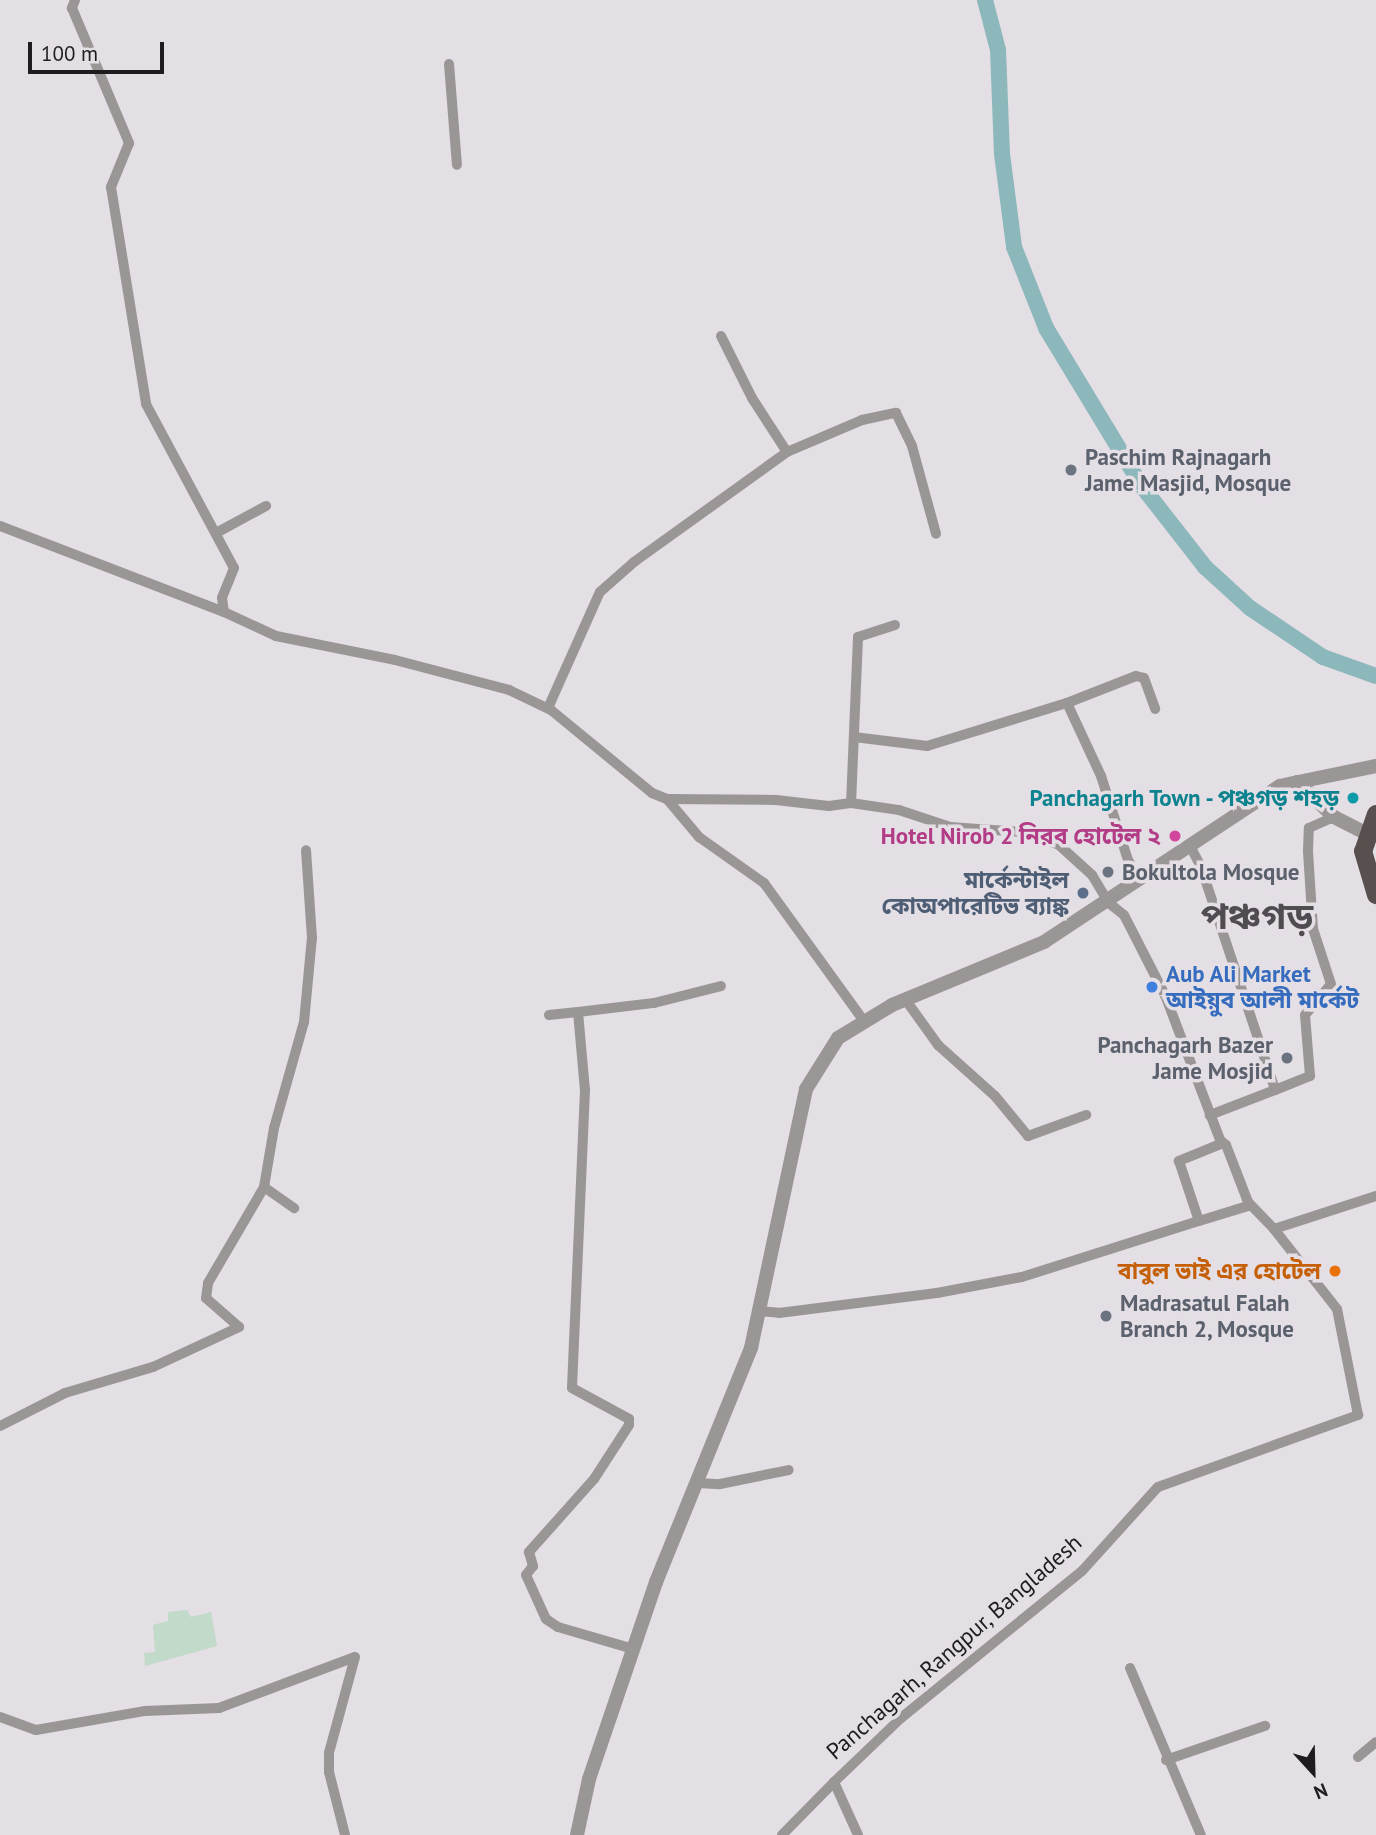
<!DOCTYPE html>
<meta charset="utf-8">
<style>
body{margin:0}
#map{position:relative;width:1376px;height:1835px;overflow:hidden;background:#e4dee5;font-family:"PT Sans","Noto Sans Bengali",sans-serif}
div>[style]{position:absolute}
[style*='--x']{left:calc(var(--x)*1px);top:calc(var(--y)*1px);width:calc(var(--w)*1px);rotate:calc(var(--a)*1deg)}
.green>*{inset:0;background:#c1dac9}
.river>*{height:16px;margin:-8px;padding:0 8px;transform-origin:8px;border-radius:8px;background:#8db8bb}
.minor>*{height:10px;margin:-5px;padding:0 5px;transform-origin:5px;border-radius:5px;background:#9b9696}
.tertiary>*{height:14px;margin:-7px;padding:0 7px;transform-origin:7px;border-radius:7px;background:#9b9696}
.trunk>*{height:18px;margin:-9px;padding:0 9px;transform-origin:9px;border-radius:9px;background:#57504e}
.dots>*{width:19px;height:19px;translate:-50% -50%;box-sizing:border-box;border:4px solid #e4dee5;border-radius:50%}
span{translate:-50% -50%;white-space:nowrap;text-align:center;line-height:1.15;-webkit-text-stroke:7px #e4dee5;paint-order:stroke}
.worship-label{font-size:23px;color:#5b616d;font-weight:700}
.left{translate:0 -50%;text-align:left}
.right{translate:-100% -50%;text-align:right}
.culture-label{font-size:23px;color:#0d838f;font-weight:700}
.hotel-label{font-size:23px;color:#b23c85;font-weight:700}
.service-label{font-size:23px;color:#4e5e75;font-weight:700}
.shop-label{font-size:23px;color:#366cbe;font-weight:700}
.food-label{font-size:23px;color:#c56008;font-weight:700}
.street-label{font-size:23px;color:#1e1c1f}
.town-label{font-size:37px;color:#514c52;font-weight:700}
.north{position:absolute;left:1278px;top:1737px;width:70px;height:70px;-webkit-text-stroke:5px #e4dee5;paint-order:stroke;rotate:158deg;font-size:19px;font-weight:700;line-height:28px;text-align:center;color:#1e1c1f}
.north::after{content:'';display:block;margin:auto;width:24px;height:32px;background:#1e1c1f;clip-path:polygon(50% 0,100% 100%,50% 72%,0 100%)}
.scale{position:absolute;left:28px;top:42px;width:136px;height:32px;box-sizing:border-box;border:4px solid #1e1c1f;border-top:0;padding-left:9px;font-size:21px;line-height:24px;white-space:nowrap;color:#1e1c1f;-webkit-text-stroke:5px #e4dee5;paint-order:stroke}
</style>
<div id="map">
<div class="green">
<div style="clip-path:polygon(187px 1610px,191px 1617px,211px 1612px,217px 1646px,145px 1666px,144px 1653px,155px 1652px,153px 1625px,168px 1621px,168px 1612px)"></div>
</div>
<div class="river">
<div style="--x:985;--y:0;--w:52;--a:75.4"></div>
<div style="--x:998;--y:50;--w:104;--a:87.8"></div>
<div style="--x:1002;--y:154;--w:94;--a:82.6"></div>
<div style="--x:1014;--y:247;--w:87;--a:68.4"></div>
<div style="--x:1046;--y:328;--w:184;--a:58.8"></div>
<div style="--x:1141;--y:485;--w:104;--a:52"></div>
<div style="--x:1205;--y:567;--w:61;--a:42.3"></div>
<div style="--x:1250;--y:608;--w:88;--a:33.9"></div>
<div style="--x:1323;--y:657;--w:56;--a:19.7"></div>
</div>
<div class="minor">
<div style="--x:75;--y:0;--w:9;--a:111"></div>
<div style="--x:72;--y:8;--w:147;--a:67.1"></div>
<div style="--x:129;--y:143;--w:48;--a:112.2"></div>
<div style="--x:111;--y:187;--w:220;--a:80.8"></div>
<div style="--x:146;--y:404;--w:186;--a:61.8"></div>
<div style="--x:234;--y:568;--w:32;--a:112"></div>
<div style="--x:222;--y:598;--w:14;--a:82"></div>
<div style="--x:224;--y:612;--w:57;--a:24.8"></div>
<div style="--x:276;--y:636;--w:121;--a:11.4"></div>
<div style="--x:395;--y:660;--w:118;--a:14.7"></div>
<div style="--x:509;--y:690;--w:47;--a:25.5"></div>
<div style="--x:551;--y:710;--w:131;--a:39.4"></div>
<div style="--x:652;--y:793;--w:16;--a:22"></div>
<div style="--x:667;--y:799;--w:109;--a:0.5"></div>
<div style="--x:776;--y:800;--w:53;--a:6.5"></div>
<div style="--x:829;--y:806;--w:22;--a:-8"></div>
<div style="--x:449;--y:64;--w:101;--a:85.5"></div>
<div style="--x:721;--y:336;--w:69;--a:63.4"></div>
<div style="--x:752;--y:398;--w:64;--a:57.1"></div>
<div style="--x:0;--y:526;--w:240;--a:21"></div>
<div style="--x:216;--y:533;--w:57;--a:-28.4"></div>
<div style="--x:895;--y:625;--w:39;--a:162"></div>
<div style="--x:858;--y:637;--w:166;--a:92.4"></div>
<div style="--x:851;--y:803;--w:49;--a:8.3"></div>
<div style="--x:899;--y:810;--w:54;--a:18.4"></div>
<div style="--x:950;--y:827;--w:72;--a:4"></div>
<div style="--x:1022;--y:832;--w:39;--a:19"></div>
<div style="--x:1059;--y:845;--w:45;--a:42.3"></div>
<div style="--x:1092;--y:875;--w:33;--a:59"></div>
<div style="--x:1109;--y:903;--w:19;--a:39"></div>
<div style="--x:1124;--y:915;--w:90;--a:62.9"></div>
<div style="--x:1165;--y:995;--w:155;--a:69.2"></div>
<div style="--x:1220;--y:1140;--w:8;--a:40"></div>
<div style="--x:1226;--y:1145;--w:61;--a:68.9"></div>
<div style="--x:1248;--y:1202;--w:37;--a:46"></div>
<div style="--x:1274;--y:1229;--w:107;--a:-17.9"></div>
<div style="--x:1067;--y:703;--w:74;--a:-21.4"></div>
<div style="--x:1136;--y:676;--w:8;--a:14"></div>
<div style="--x:1144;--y:678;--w:33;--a:70"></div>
<div style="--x:548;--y:708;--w:127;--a:-65.9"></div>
<div style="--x:600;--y:592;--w:45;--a:-41.4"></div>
<div style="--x:634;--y:562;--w:188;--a:-35.7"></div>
<div style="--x:787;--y:452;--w:82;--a:-23.1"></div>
<div style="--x:862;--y:420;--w:35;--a:-12"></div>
<div style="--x:896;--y:413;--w:37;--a:64"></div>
<div style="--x:912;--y:446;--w:91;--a:74.7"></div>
<div style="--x:854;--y:737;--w:74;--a:7"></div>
<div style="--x:927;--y:746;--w:146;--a:-17.1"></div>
<div style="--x:1067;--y:703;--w:81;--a:65"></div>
<div style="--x:1101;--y:776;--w:88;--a:72.2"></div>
<div style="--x:1128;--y:860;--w:24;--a:60"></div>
<div style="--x:667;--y:799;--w:50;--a:49.9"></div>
<div style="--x:699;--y:837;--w:80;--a:35.3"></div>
<div style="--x:764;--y:883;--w:170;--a:54.1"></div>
<div style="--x:1190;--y:846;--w:24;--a:62"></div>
<div style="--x:1201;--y:867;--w:235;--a:71.6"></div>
<div style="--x:1275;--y:1090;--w:70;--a:159"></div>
<div style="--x:905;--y:999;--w:57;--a:54.3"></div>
<div style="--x:938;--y:1045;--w:76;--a:41.8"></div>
<div style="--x:995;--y:1096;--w:52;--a:50.5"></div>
<div style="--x:1028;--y:1136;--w:62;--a:-19.9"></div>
<div style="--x:578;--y:1012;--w:77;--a:-6.8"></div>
<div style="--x:654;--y:1003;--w:69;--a:-14.2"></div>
<div style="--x:549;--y:1015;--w:29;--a:-6"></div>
<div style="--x:578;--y:1012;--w:78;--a:84.9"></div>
<div style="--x:585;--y:1090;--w:298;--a:92.5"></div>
<div style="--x:572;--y:1388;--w:65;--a:28.5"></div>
<div style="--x:629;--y:1419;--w:6;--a:90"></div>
<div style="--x:629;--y:1425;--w:64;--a:122.9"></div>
<div style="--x:594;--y:1479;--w:98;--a:131.7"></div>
<div style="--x:529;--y:1552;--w:15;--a:74"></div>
<div style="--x:533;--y:1566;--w:11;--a:128"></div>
<div style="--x:526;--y:1575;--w:48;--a:65.6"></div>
<div style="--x:546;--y:1619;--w:14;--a:34"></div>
<div style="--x:558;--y:1627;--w:78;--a:16.3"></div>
<div style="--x:1275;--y:1090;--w:38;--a:-22"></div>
<div style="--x:1310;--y:1076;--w:61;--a:-94.7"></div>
<div style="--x:1305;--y:1015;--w:40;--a:-50"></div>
<div style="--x:1331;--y:984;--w:58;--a:-108.1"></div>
<div style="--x:1313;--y:929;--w:78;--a:-93.7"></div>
<div style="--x:1308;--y:851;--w:23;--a:-88"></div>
<div style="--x:1309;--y:828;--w:27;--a:-24"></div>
<div style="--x:1223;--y:1143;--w:48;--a:157.8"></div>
<div style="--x:1179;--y:1161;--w:63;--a:71.6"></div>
<div style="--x:1199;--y:1221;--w:54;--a:-17.1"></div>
<div style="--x:264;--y:1187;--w:60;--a:-80.4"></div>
<div style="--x:274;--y:1128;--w:110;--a:-74.2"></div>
<div style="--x:304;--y:1022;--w:84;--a:-84.6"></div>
<div style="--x:312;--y:938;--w:88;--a:-93.9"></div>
<div style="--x:758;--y:1311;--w:21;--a:5"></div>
<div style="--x:779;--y:1313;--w:159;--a:-7.2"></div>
<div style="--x:937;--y:1293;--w:86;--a:-10.7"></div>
<div style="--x:1022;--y:1277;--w:186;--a:-17.6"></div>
<div style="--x:0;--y:1426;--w:73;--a:-26.9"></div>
<div style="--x:65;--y:1393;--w:92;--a:-16.5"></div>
<div style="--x:153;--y:1367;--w:95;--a:-24.9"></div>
<div style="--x:239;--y:1327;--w:44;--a:-138.7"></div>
<div style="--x:206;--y:1298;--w:15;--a:-82"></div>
<div style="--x:208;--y:1283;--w:111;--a:-59.7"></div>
<div style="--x:264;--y:1187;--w:37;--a:35"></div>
<div style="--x:698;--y:1483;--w:22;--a:3"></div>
<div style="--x:720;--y:1484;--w:70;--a:-11.5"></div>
<div style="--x:1130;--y:1668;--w:181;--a:67"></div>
<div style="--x:0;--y:1717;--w:38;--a:20"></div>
<div style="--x:36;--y:1730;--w:111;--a:-9.9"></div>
<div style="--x:145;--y:1711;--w:74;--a:-2.3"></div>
<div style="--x:219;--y:1708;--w:145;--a:-20.6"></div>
<div style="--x:355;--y:1657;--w:99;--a:105.2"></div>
<div style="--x:329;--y:1753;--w:19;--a:90"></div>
<div style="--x:329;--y:1772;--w:65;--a:75.7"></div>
<div style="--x:1358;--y:1757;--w:23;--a:-40"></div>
<div style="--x:1166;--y:1760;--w:105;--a:-19"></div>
<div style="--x:834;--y:1782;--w:93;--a:-43.7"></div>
<div style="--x:901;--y:1718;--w:233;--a:-39.1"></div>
<div style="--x:1082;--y:1571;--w:113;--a:-47.9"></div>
<div style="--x:1158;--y:1487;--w:213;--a:-19.8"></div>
<div style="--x:1358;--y:1415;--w:108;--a:-101.2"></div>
<div style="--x:1337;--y:1309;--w:102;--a:-128.2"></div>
<div style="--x:782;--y:1835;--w:74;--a:-45.5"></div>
<div style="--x:834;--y:1782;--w:58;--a:65.6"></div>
</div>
<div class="tertiary">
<div style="--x:1298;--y:782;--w:80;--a:-11.6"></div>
<div style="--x:577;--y:1835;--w:57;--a:-77.9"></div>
<div style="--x:589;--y:1779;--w:208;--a:-71.2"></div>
<div style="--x:656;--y:1582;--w:253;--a:-67.9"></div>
<div style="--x:751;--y:1348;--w:265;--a:-78"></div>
<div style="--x:806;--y:1089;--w:60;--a:-57.9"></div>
<div style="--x:838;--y:1038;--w:63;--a:-31.4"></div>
<div style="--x:892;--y:1005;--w:165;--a:-22.5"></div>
<div style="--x:1044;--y:942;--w:283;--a:-33.5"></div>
<div style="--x:1280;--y:786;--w:18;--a:-13"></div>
<div style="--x:1298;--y:782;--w:50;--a:44.2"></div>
<div style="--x:1334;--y:817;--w:38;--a:27"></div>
</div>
<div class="trunk">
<div style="--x:1376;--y:814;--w:39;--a:109"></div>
<div style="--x:1363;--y:851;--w:46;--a:73.5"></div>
</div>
<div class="dots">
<div style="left:1071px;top:470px;background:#6b7280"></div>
<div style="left:1353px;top:798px;background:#0f9aa8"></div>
<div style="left:1175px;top:836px;background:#d1479c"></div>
<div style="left:1108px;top:872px;background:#6b7280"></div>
<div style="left:1083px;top:893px;background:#5c6f8a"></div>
<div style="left:1152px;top:987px;background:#3f7fe0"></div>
<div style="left:1287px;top:1058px;background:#6b7280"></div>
<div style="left:1335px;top:1271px;background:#e8710a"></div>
<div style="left:1106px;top:1316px;background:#6b7280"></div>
</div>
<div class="worship-label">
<span class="left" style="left:1085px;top:470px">Paschim Rajnagarh<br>Jame Masjid, Mosque</span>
<span class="left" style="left:1122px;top:872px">Bokultola Mosque</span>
<span class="right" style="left:1273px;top:1058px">Panchagarh Bazer<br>Jame Mosjid</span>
<span class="left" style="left:1120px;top:1316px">Madrasatul Falah<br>Branch 2, Mosque</span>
</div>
<div class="culture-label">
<span class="right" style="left:1339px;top:798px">Panchagarh Town - পঞ্চগড় শহড়</span>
</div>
<div class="hotel-label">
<span class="right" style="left:1161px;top:836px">Hotel Nirob 2 নিরব হোটেল ২</span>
</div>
<div class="service-label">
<span class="right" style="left:1069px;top:893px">মার্কেন্টাইল<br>কোঅপারেটিভ ব্যাঙ্ক</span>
</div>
<div class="shop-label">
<span class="left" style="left:1166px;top:987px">Aub Ali Market<br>আইয়ুব আলী মার্কেট</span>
</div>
<div class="food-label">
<span class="right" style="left:1321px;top:1271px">বাবুল ভাই এর হোটেল</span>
</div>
<div class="street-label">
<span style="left:954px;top:1647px;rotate:-41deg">Panchagarh, Rangpur, Bangladesh</span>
</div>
<div class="town-label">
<span style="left:1257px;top:915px">পঞ্চগড়</span>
</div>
<div class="north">N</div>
<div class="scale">100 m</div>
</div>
